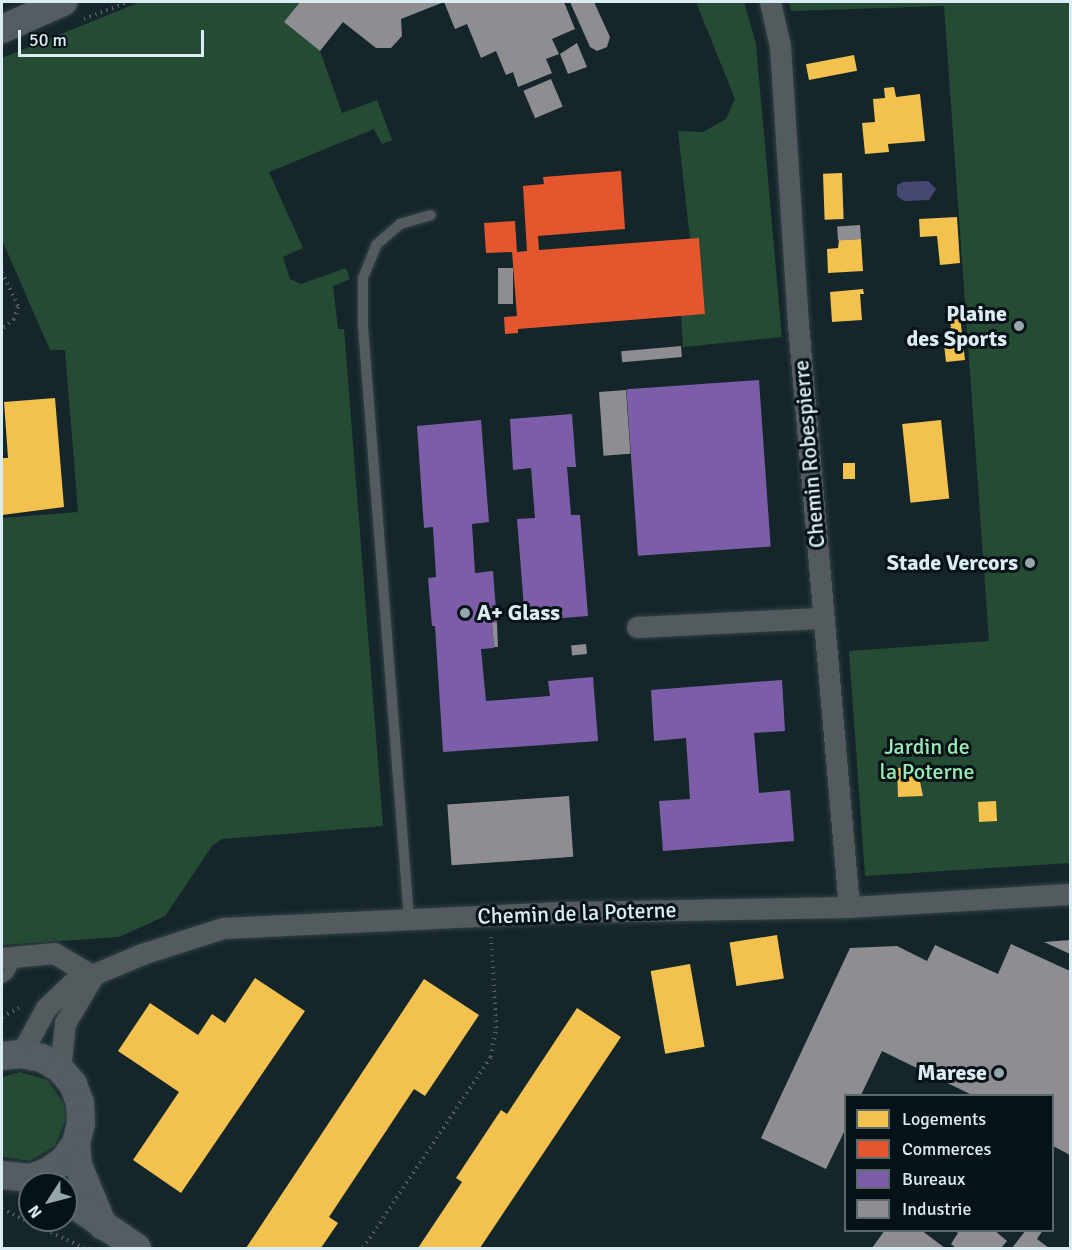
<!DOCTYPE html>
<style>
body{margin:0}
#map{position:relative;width:1072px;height:1250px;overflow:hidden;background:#15262b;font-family:Signika,sans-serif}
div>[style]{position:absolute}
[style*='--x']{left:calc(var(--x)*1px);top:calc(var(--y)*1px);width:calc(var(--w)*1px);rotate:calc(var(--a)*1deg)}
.green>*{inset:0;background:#254b35}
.water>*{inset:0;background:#464874}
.homes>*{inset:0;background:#f2c14e;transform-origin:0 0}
.shops>*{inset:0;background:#e4572e}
.offices>*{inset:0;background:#7b5ea7;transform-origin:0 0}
.industry>*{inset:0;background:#8d8d92;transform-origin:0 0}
.path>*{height:4px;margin-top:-2px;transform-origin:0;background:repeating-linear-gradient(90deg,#545c60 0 1.5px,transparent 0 6px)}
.roads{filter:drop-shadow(0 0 2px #324145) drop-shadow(0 0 2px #324145)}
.lane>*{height:10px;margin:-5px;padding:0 5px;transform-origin:5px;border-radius:5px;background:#545b5e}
.street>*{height:21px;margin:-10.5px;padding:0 10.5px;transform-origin:10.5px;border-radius:10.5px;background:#545b5e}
.secondary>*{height:28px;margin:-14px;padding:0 14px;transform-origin:14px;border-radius:14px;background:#545d61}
.dots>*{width:16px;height:16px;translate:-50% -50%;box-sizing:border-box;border:3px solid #061216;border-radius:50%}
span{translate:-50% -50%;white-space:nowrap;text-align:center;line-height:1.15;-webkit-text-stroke:6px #061216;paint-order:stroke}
.poi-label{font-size:22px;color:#dbecf2;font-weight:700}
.right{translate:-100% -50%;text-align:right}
.left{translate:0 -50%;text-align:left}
.street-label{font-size:22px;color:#dbecf2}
.park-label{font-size:22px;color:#9aeab4}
.frame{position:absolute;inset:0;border:3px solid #dbecf2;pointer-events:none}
.legend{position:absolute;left:844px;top:1094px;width:210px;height:138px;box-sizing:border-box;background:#061216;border:2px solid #5b696e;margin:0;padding:8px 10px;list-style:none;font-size:18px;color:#dbecf2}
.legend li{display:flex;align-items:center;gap:12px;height:30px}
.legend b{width:30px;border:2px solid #5b696e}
.north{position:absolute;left:18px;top:1172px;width:60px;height:60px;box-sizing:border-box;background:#061216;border:2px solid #5b696e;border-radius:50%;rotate:234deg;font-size:16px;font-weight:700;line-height:24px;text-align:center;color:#dbecf2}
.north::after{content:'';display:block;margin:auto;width:21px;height:27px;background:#96a7ac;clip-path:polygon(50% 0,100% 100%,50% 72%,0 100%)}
.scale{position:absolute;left:18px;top:30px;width:186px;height:27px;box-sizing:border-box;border:3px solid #dbecf2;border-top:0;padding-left:8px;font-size:18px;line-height:21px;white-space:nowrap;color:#dbecf2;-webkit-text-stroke:4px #061216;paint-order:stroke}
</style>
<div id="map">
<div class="green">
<div style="clip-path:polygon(140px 2px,300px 2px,284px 22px,320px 51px,342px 113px,377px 100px,392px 140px,382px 144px,374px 129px,269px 172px,303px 248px,283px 257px,290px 279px,301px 284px,346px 268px,350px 279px,333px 286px,338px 329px,344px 329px,383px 826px,222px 839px,212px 846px,165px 916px,119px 937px,2px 945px,2px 518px,78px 512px,65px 350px,50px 350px,2px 240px,2px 58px)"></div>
<div style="clip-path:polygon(696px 2px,744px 2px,756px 44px,782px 337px,683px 347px,681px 316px,705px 314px,699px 238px,690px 239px,678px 131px,703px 132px,726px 119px,735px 99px)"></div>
<div style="clip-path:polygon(789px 2px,1070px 2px,1070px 863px,865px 876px,849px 651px,989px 641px,944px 6px,791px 11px)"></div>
<div style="clip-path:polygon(20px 1072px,48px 1080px,64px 1104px,66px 1119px,55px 1146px,30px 1161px,2px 1157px,2px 1077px)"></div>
</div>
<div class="water">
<div style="clip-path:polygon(928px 181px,936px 189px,929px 200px,904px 201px,897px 196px,897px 185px,903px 182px)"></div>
</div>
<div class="homes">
<div style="left:854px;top:55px;width:16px;height:49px;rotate:79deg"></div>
<div style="clip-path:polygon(894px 87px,896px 97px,920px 94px,925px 141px,888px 144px,889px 152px,865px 154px,862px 123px,875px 122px,873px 99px,885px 98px,884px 88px)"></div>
<div style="left:842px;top:173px;width:46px;height:19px;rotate:88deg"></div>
<div style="clip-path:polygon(957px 217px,960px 263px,940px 265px,937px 236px,920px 237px,919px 219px)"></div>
<div style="clip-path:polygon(861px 239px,863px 271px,828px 273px,827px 249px,838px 248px,839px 240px)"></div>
<div style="clip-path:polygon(863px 289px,864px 294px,860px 294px,862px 320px,832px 322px,830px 292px)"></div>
<div style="clip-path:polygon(960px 316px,965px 360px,946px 362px,943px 335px,951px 327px,949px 317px)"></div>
<div style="clip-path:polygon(55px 398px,64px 507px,2px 515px,2px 458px,8px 458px,4px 402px)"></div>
<div style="left:941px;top:420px;width:79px;height:39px;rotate:84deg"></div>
<div style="left:843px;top:463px;width:12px;height:16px"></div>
<div style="clip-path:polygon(917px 767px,923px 796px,898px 797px,897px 768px)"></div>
<div style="left:996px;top:801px;width:20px;height:18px;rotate:87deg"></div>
<div style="left:777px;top:935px;width:44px;height:48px;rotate:81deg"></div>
<div style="left:690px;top:964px;width:84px;height:40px;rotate:80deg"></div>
<div style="clip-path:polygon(255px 978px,305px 1011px,181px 1193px,133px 1160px,179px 1092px,118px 1051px,150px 1003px,198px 1035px,212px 1014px,225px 1023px)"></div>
<div style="clip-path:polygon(424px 979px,479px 1015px,425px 1096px,414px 1089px,329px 1217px,338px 1223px,321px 1248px,246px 1248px)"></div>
<div style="clip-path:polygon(577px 1008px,621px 1037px,480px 1248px,418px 1248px,462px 1182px,456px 1178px,501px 1110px,507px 1114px)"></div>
</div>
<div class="shops">
<div style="clip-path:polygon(621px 171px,625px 229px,538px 236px,539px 250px,699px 238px,705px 314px,518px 329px,518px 333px,505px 334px,504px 317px,517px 316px,512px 252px,486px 253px,484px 223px,515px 221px,517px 252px,527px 251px,523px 186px,544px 184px,543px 177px)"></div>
</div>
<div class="offices">
<div style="left:759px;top:380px;width:167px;height:133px;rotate:86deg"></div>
<div style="clip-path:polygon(572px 414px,576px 467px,567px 467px,571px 515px,580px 515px,588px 616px,525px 621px,517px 519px,535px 518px,531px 468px,513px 470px,510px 419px)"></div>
<div style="clip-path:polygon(481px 420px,489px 522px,472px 524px,475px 573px,493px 571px,497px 623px,492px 623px,494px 648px,481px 649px,486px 701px,550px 696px,548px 681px,593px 677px,598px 741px,443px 752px,435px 626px,432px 626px,428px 578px,436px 577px,433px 527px,424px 528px,417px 426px)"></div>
<div style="clip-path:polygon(782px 680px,785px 731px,754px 733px,759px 793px,790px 790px,794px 841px,663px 851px,659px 801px,690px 799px,686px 738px,654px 741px,651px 690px)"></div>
</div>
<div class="industry">
<div style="clip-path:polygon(300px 2px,444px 2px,401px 19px,402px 36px,391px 48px,376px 48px,343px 22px,320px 51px,284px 22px)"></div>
<div style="clip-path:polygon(444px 2px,564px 2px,575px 29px,552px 39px,559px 54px,546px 59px,552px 73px,518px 87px,513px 72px,506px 75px,496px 51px,481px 58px,467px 24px,455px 29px)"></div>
<div style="clip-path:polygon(570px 2px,594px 2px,610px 37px,607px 47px,597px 51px,590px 47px)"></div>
<div style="clip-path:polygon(577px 43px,587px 67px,568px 74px,560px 54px)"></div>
<div style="left:551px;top:79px;width:30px;height:30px;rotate:67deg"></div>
<div style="left:860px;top:225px;width:14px;height:23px;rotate:86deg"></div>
<div style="left:498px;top:268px;width:15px;height:36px"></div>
<div style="left:681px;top:346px;width:11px;height:60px;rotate:85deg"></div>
<div style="left:626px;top:390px;width:64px;height:27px;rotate:86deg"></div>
<div style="clip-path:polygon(492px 623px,497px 623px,498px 647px,494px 647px)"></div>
<div style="left:586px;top:644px;width:10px;height:15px;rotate:84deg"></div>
<div style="left:569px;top:796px;width:61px;height:122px;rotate:86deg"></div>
<div style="clip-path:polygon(1070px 940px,1070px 954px,1044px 942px)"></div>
<div style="clip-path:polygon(1011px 944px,1070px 971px,1070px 1155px,1053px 1146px,1053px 1095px,972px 1095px,882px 1051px,861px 1095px,846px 1096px,846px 1128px,826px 1169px,761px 1138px,850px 948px,897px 946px,927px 961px,935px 945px,998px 974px)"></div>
<div style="clip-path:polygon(885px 1230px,921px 1230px,945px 1248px,872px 1248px)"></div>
<div style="clip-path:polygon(954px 1230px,994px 1230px,1007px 1241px,1001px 1248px,956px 1248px,951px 1244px,958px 1233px)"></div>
<div style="clip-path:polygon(1026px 1230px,1043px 1230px,1037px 1239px,1049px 1248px,1012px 1248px)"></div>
</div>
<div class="path">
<div style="--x:84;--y:19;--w:47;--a:-21.1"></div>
<div style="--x:2;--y:272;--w:38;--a:65"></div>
<div style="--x:18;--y:307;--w:13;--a:108"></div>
<div style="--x:14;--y:319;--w:16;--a:140"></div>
<div style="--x:2;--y:1017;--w:19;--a:-28"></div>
<div style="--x:2;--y:1209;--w:91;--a:25.4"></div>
<div style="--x:363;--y:1248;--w:230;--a:-56.2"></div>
<div style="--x:491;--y:1057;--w:29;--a:-80"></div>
<div style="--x:496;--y:1028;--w:91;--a:-93.1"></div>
</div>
<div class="roads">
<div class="lane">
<div style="--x:409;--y:919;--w:594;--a:-94.44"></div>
<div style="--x:363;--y:327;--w:49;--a:-90"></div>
<div style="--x:363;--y:278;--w:35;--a:-68"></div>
<div style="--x:376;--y:245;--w:32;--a:-41"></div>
<div style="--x:400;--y:224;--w:32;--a:-16"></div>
<div style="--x:2;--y:978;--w:7;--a:-34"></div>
<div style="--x:8;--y:974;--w:21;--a:-61"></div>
</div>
<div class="street">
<div style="--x:770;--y:2;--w:45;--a:77.2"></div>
<div style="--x:780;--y:46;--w:279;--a:86.3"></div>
<div style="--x:798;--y:324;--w:585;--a:85"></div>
<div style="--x:637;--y:627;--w:187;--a:-2.8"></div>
<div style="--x:2;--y:958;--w:52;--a:-5.5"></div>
<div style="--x:54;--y:953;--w:45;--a:30.5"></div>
<div style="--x:21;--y:1054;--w:52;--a:-61.5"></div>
<div style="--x:46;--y:1008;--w:35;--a:-44"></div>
<div style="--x:71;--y:984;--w:77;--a:-22.9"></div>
<div style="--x:142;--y:954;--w:85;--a:-17.8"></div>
<div style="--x:223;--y:928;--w:345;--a:-2.7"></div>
<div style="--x:568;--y:912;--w:281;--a:-1"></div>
<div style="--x:849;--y:907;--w:221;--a:-3.4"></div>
<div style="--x:60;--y:1069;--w:46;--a:-83.8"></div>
<div style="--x:65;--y:1023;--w:55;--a:-59.2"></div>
</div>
<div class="secondary">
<div style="--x:2;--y:29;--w:67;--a:-23.9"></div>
<div style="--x:2;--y:1056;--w:19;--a:-6"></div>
<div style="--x:21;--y:1054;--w:21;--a:11"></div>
<div style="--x:42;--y:1058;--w:21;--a:31"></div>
<div style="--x:60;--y:1069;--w:20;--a:49"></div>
<div style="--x:73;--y:1084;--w:20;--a:70"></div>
<div style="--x:80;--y:1103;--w:20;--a:87"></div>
<div style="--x:81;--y:1123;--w:21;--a:104"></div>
<div style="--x:76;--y:1143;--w:19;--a:125"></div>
<div style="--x:65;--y:1159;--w:20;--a:143"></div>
<div style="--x:49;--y:1171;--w:19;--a:159"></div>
<div style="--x:31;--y:1178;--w:29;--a:-174"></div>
<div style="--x:76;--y:1143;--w:22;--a:85"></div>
<div style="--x:78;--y:1165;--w:66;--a:67.7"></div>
<div style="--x:66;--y:1199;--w:86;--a:34.6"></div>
</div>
</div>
<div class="dots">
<div style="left:1019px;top:326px;background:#96a7ac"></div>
<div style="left:1030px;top:563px;background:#96a7ac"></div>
<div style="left:465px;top:613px;background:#96a7ac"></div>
<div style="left:999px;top:1073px;background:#96a7ac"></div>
</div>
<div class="poi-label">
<span class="right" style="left:1007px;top:326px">Plaine<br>des Sports</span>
<span class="right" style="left:1018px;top:563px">Stade Vercors</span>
<span class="left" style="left:477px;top:613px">A+ Glass</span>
<span class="right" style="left:987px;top:1073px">Marese</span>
</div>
<div class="street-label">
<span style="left:809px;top:454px;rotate:-95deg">Chemin Robespierre</span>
<span style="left:577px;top:913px;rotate:-2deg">Chemin de la Poterne</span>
</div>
<div class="park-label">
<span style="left:927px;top:759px">Jardin de<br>la Poterne</span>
</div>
<div class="frame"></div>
<ul class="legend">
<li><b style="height:16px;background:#f2c14e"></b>Logements</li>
<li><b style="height:16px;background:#e4572e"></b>Commerces</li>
<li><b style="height:16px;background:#7b5ea7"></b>Bureaux</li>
<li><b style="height:16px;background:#8d8d92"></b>Industrie</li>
</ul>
<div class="north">N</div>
<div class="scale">50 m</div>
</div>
